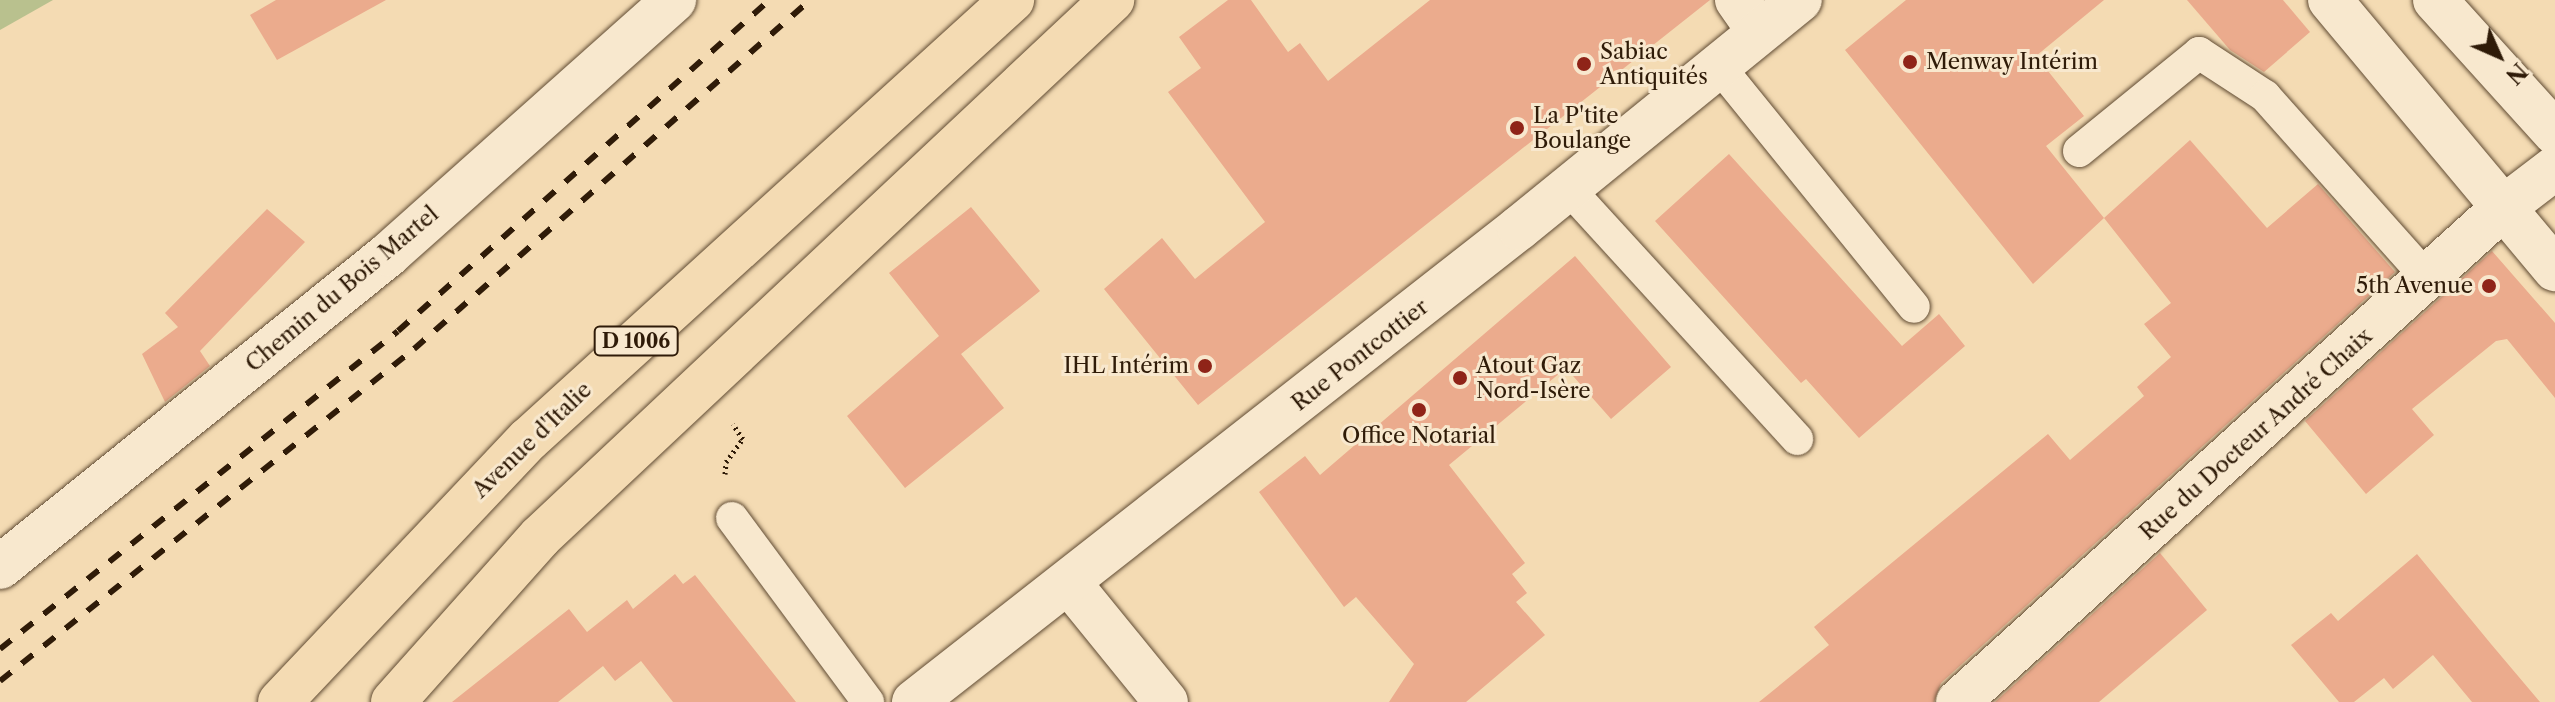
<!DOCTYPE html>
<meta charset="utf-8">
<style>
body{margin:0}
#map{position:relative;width:2555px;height:702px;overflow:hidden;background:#f4dbb3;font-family:"Libre Caslon Text",serif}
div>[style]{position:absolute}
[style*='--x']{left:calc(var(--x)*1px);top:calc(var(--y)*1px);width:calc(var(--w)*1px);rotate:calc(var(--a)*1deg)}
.green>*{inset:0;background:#b9c18e}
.building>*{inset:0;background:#ebab8d}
.path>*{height:5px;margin-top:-2.5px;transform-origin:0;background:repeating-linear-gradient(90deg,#2f1b08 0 2px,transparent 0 6px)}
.roads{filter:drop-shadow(0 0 2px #604b33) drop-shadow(0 0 2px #604b33)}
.service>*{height:32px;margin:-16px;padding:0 16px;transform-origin:16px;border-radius:16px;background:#f8e8ce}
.minor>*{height:44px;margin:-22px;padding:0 22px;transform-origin:22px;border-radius:22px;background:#f8e8ce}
.tertiary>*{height:44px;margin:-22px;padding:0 22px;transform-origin:22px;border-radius:22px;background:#f8e8ce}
.primary>*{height:44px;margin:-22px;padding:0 22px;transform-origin:22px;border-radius:22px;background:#f4dbb3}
.rail>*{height:6px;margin-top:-3px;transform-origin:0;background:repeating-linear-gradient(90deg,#2f1b08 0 14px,transparent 0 28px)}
.dots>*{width:22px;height:22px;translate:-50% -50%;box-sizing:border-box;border:4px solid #f8e8ce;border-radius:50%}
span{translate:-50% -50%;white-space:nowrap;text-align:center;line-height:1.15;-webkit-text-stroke:6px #f8e8ce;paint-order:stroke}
.shield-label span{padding:2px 6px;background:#f8e8ce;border:2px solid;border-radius:6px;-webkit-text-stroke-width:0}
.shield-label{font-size:20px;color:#2f1b08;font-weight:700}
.poi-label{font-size:22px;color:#2f1b08}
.left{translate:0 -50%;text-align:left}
.right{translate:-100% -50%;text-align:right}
.street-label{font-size:22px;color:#2f1b08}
.north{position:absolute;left:2459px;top:16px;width:80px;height:80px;-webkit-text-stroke:6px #f8e8ce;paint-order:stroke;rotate:135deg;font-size:22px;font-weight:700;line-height:32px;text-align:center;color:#2f1b08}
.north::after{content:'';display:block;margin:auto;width:28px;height:36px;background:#2f1b08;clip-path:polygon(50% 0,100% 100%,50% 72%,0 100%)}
</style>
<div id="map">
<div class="green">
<div style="clip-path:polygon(0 0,53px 0,0 30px)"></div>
</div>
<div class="building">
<div style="clip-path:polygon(276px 0,386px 0,277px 60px,250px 15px)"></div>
<div style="clip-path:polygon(1228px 0,1251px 0,1288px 52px,1300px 43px,1328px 81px,1430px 0,1710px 0,1198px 405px,1104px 289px,1162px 238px,1195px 279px,1265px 222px,1168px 92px,1201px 68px,1179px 37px)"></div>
<div style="clip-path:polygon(1906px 0,2104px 0,2036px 56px,2084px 116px,2046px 146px,2104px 218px,2190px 140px,2267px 228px,2318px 184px,2395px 272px,1941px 683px,1934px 702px,1759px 702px,1829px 645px,1814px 627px,2048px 434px,2070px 460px,2144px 396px,2137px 387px,2171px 357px,2144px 324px,2171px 303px,2104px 218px,2033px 284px,1845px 50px)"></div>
<div style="clip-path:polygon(2187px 0,2283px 0,2310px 32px,2264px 72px,2230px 50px)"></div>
<div style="clip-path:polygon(1729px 154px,1902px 346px,1939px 314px,1965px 346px,1859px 438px,1806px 379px,1801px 383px,1655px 221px)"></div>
<div style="clip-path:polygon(971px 207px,1040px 291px,961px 354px,1004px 408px,905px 488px,847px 416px,939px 336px,889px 273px)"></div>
<div style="clip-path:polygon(267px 209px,305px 242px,200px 351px,210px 366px,165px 402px,142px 354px,178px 327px,165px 313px)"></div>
<div style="clip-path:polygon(2492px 251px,2555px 323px,2555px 398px,2507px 339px,2496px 341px,2412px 409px,2434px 435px,2366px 494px,2305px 421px)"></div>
<div style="clip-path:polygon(1575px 256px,1671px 367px,1611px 419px,1566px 368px,1449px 465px,1525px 563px,1512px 574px,1527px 593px,1516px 602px,1545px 635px,1466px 702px,1389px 702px,1414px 664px,1356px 597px,1344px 607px,1259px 492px,1305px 456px,1320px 475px)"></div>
<div style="clip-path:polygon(2160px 553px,2207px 610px,2099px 702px,1995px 702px)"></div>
<div style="clip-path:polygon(2417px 554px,2491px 644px,2540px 702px,2472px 702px,2433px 655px,2393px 689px,2384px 678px,2354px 702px,2339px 702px,2291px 645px,2331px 613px,2338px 621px)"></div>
<div style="clip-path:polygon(675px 574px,683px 584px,695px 575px,796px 702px,673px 702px,641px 661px,615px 681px,603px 666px,558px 702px,452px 702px,569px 609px,587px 632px,627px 600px,633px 609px)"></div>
</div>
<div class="path">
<div style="--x:725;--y:474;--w:12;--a:-85"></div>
<div style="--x:726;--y:462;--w:29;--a:-54"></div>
<div style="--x:743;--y:439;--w:18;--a:-124"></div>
</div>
<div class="roads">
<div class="service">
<div style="--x:1718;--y:65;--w:311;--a:51"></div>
<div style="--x:2079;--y:151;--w:155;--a:-39.2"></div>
<div style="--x:2199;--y:53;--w:79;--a:33.1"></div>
<div style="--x:2265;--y:96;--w:245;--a:48.3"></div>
<div style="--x:1568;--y:188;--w:340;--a:47.6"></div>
<div style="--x:732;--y:518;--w:229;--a:53.5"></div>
</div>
<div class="minor">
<div style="--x:1737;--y:0;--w:39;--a:55"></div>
<div style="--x:0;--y:567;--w:499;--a:-38.8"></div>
<div style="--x:389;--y:254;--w:382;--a:-41.7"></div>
<div style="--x:1070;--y:584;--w:152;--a:50.9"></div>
<div style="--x:1958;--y:702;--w:737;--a:-42.2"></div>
<div style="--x:2504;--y:207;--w:64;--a:-37.4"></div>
</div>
<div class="tertiary">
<div style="--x:2330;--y:0;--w:351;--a:50.1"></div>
<div style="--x:2435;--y:0;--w:179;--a:47.9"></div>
<div style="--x:914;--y:702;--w:769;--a:-38.08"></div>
<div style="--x:1519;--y:228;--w:362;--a:-39.1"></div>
</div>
<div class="primary">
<div style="--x:280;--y:702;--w:362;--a:-46.6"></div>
<div style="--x:529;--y:439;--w:653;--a:-42.27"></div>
<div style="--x:393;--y:702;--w:221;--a:-48.3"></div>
<div style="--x:540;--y:537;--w:785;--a:-43.19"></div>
</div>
</div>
<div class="rail">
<div style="--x:0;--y:649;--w:509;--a:-38.62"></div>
<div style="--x:398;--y:331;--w:497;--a:-41.7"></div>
<div style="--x:0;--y:681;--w:531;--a:-38.73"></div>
<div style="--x:414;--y:349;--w:528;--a:-41.39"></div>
</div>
<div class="dots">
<div style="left:1910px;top:62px;background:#8f2418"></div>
<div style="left:1584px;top:64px;background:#8f2418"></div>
<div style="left:1517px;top:128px;background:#8f2418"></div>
<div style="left:2489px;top:286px;background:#8f2418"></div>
<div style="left:1205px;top:366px;background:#8f2418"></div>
<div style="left:1460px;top:378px;background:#8f2418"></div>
<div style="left:1419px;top:410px;background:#8f2418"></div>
</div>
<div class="shield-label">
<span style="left:636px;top:341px">D 1006</span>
</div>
<div class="poi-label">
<span class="left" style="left:1600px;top:64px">Sabiac<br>Antiquités</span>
<span class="left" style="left:1926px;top:62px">Menway Intérim</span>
<span class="left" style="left:1533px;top:128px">La P'tite<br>Boulange</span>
<span class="right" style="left:2473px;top:286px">5th Avenue</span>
<span class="left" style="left:1476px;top:378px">Atout Gaz<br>Nord-Isère</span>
<span class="right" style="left:1189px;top:366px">IHL Intérim</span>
<span style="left:1419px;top:436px">Office Notarial</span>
</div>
<div class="street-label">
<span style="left:342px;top:289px;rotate:-40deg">Chemin du Bois Martel</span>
<span style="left:1360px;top:355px;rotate:-38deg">Rue Pontcottier</span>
<span style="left:2256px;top:434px;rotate:-42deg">Rue du Docteur André Chaix</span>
<span style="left:532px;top:440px;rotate:-44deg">Avenue d'Italie</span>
</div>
<div class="north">N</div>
</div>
